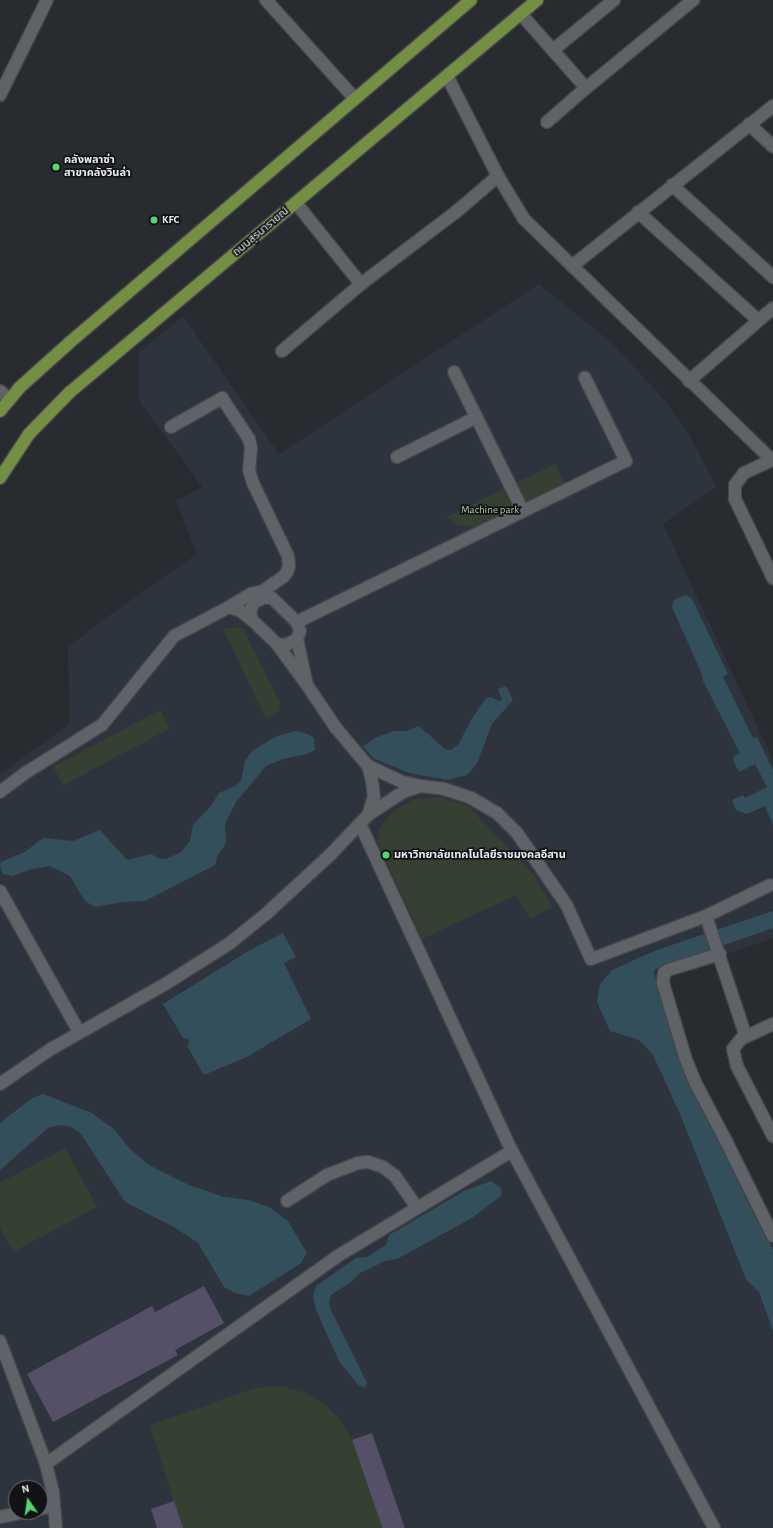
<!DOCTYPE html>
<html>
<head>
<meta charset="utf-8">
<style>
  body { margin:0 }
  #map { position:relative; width:773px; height:1528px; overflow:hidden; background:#282b2f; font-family:"Alegreya Sans","Noto Sans Thai",sans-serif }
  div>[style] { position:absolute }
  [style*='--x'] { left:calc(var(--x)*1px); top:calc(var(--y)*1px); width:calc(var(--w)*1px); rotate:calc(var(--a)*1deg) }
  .built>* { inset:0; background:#2e343d }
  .green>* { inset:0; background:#354032; transform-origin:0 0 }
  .water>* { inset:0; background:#334f5c }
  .building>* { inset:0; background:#554f68; transform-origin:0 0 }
  .roads { filter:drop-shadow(1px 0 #45474b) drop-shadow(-1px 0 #45474b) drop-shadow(0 1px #45474b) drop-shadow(0 -1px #45474b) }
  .minor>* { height:12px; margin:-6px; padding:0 6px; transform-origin:6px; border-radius:6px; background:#5f6266 }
  .major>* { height:12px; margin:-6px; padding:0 6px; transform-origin:6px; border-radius:6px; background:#748e44 }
  .dots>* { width:11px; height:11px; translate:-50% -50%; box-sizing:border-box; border:2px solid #121315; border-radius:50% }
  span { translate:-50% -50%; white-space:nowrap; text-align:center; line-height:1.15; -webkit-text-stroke:3.5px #121315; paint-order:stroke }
  .poi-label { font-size:11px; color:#eaebee; font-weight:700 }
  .left { translate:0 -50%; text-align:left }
  .street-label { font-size:11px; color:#eaebee }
  .park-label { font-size:11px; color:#a8ca9f }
  .north { position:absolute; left:8px; top:1480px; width:40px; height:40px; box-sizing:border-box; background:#121315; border:1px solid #68696c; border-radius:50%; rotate:347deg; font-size:11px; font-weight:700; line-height:16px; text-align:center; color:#eaebee }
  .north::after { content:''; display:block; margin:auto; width:14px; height:18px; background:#57d570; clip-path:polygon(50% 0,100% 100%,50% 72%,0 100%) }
</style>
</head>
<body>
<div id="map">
  <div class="built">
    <i style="clip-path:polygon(evenodd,539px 284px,612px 343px,667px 403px,689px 434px,716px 487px,663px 524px,773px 760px,773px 938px,664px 976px,686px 1053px,773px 1225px,773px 1528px,0 1528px,0 770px,2px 773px,69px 724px,68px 648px,97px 624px,197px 554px,176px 501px,202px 487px,139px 400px,138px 353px,183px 316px,279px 454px,539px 284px,16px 1488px,40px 1488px,40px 1512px,16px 1512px,16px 1488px)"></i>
  </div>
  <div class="green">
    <i style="clip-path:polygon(555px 464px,566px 487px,491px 524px,475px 527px,458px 525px,447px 517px)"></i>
    <i style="clip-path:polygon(242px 627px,280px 703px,279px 711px,266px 718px,223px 629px)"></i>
    <i style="left:160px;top:710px;width:21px;height:121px;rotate:62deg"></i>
    <i style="clip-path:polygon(438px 797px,467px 805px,532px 873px,553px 907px,530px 919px,516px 895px,422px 939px,377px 840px,380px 827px,394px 811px,413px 800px)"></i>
    <i style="clip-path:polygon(65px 1148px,97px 1207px,13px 1252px,0 1228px,0 1183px)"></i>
    <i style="clip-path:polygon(282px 1386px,305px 1393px,324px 1404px,339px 1418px,352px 1440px,372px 1433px,405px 1528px,157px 1528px,151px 1509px,174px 1501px,150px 1425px,256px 1388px)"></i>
  </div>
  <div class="water">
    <i style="clip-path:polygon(686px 595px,692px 599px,728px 674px,723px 677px,753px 738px,757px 737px,773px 770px,773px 825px,765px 806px,747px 814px,736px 810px,732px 800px,743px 795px,745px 798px,767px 787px,755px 764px,739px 772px,733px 761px,734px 756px,740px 753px,703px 681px,701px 672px,672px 607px,674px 600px)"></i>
    <i style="clip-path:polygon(506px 686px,513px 700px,492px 724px,477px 764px,467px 775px,447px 780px,409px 773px,373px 758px,363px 746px,377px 737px,394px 731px,406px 731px,419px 726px,445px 749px,451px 750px,458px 745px,471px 720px,486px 698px,491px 697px,499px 701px,502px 700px,498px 689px)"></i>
    <i style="clip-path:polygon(295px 731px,308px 734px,314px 738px,315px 750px,307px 754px,283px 759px,266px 766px,236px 802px,225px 824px,226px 843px,217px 857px,215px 865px,145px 901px,123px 902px,95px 907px,85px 901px,70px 876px,50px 866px,32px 869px,12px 876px,3px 874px,0 866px,1px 862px,25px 852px,40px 840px,44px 838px,73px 841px,100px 830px,127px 860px,151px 854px,161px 859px,165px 859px,180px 853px,190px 841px,193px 825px,210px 807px,219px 793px,235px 786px,241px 781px,245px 761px,252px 751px,275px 737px)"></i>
    <i style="clip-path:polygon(773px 911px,773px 928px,655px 969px,654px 973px,673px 1035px,744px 1195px,773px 1250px,773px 1331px,759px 1292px,746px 1279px,680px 1114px,653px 1055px,639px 1040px,610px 1031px,597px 1002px,600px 984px,612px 970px,654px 951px)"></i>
    <i style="clip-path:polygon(283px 933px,296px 957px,284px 963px,311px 1019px,247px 1057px,204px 1075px,187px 1046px,190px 1040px,183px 1038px,163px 1004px,250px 950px)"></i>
    <i style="clip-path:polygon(43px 1094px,92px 1113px,115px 1130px,129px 1148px,147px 1164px,189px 1185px,224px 1197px,249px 1200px,269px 1207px,288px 1221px,307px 1253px,300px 1264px,249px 1296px,235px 1293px,224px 1287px,198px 1243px,174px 1227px,125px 1202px,81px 1134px,72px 1127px,59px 1125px,48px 1128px,0 1170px,0 1123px,32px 1098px)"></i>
    <i style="clip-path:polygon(491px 1181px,501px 1188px,501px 1196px,472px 1218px,397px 1259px,385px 1261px,360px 1273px,351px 1282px,331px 1295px,329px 1302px,330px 1308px,367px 1383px,365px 1388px,358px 1385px,339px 1361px,316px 1310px,313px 1296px,316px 1286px,356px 1258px,367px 1257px,386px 1245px,389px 1235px,464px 1191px)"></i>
  </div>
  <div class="building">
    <i style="clip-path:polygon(204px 1286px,224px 1323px,175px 1350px,178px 1355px,53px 1422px,27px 1374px,152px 1306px,155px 1312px)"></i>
    <i style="left:372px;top:1433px;width:101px;height:21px;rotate:71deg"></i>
    <i style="clip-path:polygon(174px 1501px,183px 1528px,157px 1528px,151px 1509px)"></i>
  </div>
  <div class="roads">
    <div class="minor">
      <i style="--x:266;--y:0;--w:133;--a:48"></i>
      <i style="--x:521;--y:14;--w:98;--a:48.7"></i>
      <i style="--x:553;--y:50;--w:79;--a:-39.3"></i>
      <i style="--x:447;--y:76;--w:112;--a:63"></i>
      <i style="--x:498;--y:176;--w:50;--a:58.8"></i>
      <i style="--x:524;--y:219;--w:346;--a:44.2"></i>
      <i style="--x:772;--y:460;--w:31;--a:155"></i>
      <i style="--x:744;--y:473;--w:15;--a:127"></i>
      <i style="--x:735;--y:485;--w:14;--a:90"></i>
      <i style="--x:735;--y:499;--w:88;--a:64.3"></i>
      <i style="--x:0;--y:95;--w:106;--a:-63.7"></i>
      <i style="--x:547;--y:122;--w:52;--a:-41.1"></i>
      <i style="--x:586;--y:88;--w:139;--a:-39.4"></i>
      <i style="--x:749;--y:124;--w:33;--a:43"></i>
      <i style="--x:672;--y:185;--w:137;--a:42.3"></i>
      <i style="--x:296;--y:203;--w:104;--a:51.3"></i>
      <i style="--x:638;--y:212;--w:161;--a:42"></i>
      <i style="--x:572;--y:266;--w:257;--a:-38.5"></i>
      <i style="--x:282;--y:351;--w:104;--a:-40.3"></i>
      <i style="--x:361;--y:284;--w:119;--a:-37.2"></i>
      <i style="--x:456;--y:212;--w:55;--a:-40.6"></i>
      <i style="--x:454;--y:372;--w:155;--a:63.6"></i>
      <i style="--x:689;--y:381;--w:111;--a:-41"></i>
      <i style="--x:0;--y:391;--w:13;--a:42"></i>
      <i style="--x:171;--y:427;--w:59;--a:-29.6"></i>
      <i style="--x:222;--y:398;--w:49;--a:56.6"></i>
      <i style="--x:249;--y:439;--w:9;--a:77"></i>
      <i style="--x:251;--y:448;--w:22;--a:95"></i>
      <i style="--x:249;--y:470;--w:14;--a:73"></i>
      <i style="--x:253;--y:483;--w:81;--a:64.4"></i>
      <i style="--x:288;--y:556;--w:10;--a:84"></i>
      <i style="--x:289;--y:566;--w:6;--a:108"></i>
      <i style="--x:287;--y:572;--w:6;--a:129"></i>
      <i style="--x:283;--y:577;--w:24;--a:145"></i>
      <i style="--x:397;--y:457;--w:89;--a:-26.6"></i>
      <i style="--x:263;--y:598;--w:9;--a:0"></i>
      <i style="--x:272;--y:598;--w:35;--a:44"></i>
      <i style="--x:297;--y:622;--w:9;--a:72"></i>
      <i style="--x:300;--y:631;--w:9;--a:111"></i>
      <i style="--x:297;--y:639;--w:13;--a:151"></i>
      <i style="--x:286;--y:645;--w:9;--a:-174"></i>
      <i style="--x:277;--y:644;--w:35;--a:-136"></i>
      <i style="--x:252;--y:620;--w:9;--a:-103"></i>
      <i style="--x:250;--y:611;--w:10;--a:-66"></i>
      <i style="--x:254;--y:602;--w:10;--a:-24"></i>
      <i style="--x:252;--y:620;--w:14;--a:-141"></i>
      <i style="--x:241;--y:611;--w:13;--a:-162"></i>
      <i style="--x:229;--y:607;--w:26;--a:-31"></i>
      <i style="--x:251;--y:594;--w:12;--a:-14"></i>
      <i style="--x:263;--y:591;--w:6;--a:39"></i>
      <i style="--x:297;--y:622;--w:366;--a:-26.1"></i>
      <i style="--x:626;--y:461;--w:93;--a:-116.3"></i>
      <i style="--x:277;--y:644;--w:51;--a:53.8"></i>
      <i style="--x:307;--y:685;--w:47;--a:-102.3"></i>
      <i style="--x:307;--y:685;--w:52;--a:56"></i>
      <i style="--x:336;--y:728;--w:50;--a:49.9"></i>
      <i style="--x:368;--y:766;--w:38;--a:25"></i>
      <i style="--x:403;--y:782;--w:18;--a:13"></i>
      <i style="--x:421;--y:786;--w:19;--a:162"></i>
      <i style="--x:403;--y:792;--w:42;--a:146.7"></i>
      <i style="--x:368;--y:815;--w:19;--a:-72"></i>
      <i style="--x:374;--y:797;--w:16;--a:-97"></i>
      <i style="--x:372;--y:781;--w:16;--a:-105"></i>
      <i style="--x:421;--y:786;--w:23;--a:7"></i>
      <i style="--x:444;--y:789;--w:28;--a:18"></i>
      <i style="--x:471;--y:798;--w:30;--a:30"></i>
      <i style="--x:497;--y:813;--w:28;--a:45"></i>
      <i style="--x:517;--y:833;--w:86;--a:55.4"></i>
      <i style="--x:566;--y:904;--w:60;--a:65.6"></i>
      <i style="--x:591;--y:959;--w:123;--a:-20.5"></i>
      <i style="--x:706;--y:916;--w:71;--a:-25.8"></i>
      <i style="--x:0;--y:792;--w:34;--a:-37"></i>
      <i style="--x:27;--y:772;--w:89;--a:-32.1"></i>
      <i style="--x:102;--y:725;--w:114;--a:-51"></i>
      <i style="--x:174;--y:636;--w:62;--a:-27.8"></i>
      <i style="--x:360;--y:824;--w:361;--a:65.1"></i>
      <i style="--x:512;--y:1151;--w:428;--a:61.8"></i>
      <i style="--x:0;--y:891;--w:162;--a:60.7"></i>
      <i style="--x:706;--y:916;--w:127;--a:71.7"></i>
      <i style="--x:720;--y:954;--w:54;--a:162.9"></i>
      <i style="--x:668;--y:970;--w:5;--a:143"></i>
      <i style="--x:664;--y:973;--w:10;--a:96"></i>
      <i style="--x:663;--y:983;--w:77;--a:73.4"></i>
      <i style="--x:685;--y:1057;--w:27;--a:68"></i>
      <i style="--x:695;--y:1082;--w:67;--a:62.3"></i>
      <i style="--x:726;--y:1141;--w:106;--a:63.7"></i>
      <i style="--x:773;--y:1024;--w:35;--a:155"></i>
      <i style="--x:741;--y:1039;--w:13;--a:129"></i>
      <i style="--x:733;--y:1049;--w:17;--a:77"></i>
      <i style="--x:737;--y:1066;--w:79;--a:62.8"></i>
      <i style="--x:0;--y:1084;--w:62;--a:-34.5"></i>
      <i style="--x:51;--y:1049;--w:133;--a:-29.6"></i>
      <i style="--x:167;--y:983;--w:75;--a:-32.4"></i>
      <i style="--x:230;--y:943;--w:46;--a:-38.9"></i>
      <i style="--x:266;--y:914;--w:87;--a:-42.7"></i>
      <i style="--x:330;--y:855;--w:55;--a:-46.5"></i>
      <i style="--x:287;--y:1201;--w:48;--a:-33"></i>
      <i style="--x:327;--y:1175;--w:33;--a:-21"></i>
      <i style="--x:358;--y:1163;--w:10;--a:-6"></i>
      <i style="--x:368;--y:1162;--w:16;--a:18"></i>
      <i style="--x:383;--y:1167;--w:15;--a:37"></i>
      <i style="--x:395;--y:1176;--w:39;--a:55"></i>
      <i style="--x:0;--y:1341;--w:131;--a:69.5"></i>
      <i style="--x:46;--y:1464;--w:30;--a:76"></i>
      <i style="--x:53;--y:1493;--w:35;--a:85"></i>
      <i style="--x:46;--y:1464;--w:356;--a:-35.5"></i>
      <i style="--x:336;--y:1257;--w:205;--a:-31.1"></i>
      <i style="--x:40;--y:1509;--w:14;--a:-12"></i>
      <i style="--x:0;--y:1517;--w:26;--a:-11"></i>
    </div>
    <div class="major">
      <i style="--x:0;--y:411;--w:30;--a:-50"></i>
      <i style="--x:19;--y:388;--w:67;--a:-42"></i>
      <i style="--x:69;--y:343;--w:528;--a:-40.47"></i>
      <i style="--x:0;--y:478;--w:53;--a:-56.6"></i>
      <i style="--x:29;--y:434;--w:59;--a:-45.7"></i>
      <i style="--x:70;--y:392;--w:610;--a:-40.01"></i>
    </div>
  </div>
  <div class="dots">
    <i style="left:56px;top:167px;background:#57d570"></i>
    <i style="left:154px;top:220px;background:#57d570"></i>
    <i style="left:386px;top:855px;background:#57d570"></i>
  </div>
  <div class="poi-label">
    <span class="left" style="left:64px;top:167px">คลังพลาซ่า<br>สาขาคลังวินล่า</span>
    <span class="left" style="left:162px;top:220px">KFC</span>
    <span class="left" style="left:394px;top:855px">มหาวิทยาลัยเทคโนโลยีราชมงคลอีสาน</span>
  </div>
  <div class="street-label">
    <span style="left:261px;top:232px;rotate:-40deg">ถนนสุรนารายณ์</span>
  </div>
  <div class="park-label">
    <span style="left:490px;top:510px">Machine park</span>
  </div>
  <div class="north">N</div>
</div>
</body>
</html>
